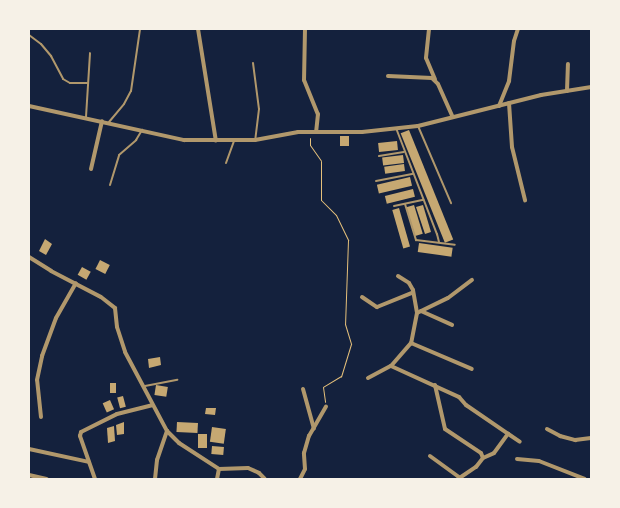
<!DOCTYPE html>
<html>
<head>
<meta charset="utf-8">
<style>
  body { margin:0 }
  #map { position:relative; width:620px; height:508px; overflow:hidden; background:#14213d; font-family:Poppins,sans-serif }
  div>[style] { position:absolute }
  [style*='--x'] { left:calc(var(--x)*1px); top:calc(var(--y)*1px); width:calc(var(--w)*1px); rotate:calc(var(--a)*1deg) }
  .building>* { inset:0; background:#c6a872; transform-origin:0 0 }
  .path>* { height:1px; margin:-0.5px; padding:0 0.5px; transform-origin:0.5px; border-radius:0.5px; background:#e5c07b }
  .service>* { height:2px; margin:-1px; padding:0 1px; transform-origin:1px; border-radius:1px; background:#b1986c }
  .minor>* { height:4px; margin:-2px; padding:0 2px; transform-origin:2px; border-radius:2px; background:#b1986c }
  span { translate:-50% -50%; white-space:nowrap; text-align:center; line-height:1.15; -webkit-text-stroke:4px #f6f1e7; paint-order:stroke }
  .frame { position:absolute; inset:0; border:30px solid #f6f1e7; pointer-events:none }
</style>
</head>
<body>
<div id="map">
  <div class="building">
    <i style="left:409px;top:130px;width:118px;height:9px;rotate:68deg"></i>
    <i style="left:340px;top:136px;width:9px;height:10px"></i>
    <i style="left:397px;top:141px;width:9px;height:19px;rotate:84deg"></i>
    <i style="left:403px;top:155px;width:8px;height:21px;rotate:83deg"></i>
    <i style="left:404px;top:164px;width:7px;height:20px;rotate:82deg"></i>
    <i style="left:410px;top:177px;width:9px;height:34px;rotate:77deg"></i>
    <i style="left:413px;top:189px;width:8px;height:29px;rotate:76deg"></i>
    <i style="left:414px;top:205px;width:30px;height:8px;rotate:73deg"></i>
    <i style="clip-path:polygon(423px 205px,431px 232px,425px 234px,416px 207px)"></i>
    <i style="left:399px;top:208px;width:40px;height:7px;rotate:74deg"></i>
    <i style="clip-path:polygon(45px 239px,52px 244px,46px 255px,39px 251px)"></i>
    <i style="left:419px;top:243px;width:34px;height:9px;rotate:8deg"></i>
    <i style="left:100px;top:260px;width:11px;height:10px;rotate:27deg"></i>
    <i style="left:82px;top:267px;width:10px;height:9px;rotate:29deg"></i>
    <i style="clip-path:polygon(160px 357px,161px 365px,149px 368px,148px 359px)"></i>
    <i style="left:110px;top:383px;width:6px;height:10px"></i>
    <i style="left:156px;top:385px;width:12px;height:10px;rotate:9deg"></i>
    <i style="left:123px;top:396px;width:11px;height:6px;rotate:75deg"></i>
    <i style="left:110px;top:400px;width:10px;height:8px;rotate:66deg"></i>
    <i style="clip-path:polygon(206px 408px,216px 408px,215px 415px,205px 414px)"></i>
    <i style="clip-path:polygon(124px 422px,124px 434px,117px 435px,116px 425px)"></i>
    <i style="left:177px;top:422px;width:21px;height:10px;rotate:3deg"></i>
    <i style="clip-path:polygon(114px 426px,115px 441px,108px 443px,107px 428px)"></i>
    <i style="left:212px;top:427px;width:14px;height:15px;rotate:8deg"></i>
    <i style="left:198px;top:434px;width:9px;height:14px"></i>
    <i style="left:212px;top:446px;width:12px;height:8px;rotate:5deg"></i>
  </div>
  <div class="path">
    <i style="--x:310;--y:138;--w:7;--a:90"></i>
    <i style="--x:310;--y:145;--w:19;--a:55"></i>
    <i style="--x:321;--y:161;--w:39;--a:90"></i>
    <i style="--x:321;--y:200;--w:21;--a:45"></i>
    <i style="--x:336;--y:215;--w:28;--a:64"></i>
    <i style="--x:348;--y:240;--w:84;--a:92"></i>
    <i style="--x:345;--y:324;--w:21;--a:73"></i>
    <i style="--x:351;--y:344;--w:34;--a:107"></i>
    <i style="--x:341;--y:376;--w:21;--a:149"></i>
    <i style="--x:323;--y:387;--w:15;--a:82"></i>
  </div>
  <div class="service">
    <i style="--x:29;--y:35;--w:15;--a:37"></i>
    <i style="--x:41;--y:44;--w:16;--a:50"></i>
    <i style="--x:51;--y:56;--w:26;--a:62"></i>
    <i style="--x:63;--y:79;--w:8;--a:30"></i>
    <i style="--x:70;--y:83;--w:17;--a:0"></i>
    <i style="--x:253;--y:63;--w:46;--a:82.6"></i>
    <i style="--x:259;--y:109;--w:31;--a:97"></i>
    <i style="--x:86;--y:117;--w:64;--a:-86.4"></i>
    <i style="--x:109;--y:122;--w:23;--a:-50"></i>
    <i style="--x:124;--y:104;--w:15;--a:-62"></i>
    <i style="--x:131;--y:91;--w:63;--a:-81.7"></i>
    <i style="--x:418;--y:126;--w:84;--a:66.8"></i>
    <i style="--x:396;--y:128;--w:114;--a:68.9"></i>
    <i style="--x:437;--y:234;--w:8;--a:76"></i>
    <i style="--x:379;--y:156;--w:25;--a:-9"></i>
    <i style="--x:226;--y:163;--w:23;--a:-70"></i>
    <i style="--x:376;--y:181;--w:38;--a:-11"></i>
    <i style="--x:110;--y:185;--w:31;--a:-73"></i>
    <i style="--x:119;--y:155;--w:23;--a:-41"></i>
    <i style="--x:136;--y:140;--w:12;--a:-59"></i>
    <i style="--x:405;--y:204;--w:38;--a:73"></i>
    <i style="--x:416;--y:240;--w:39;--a:7"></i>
    <i style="--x:394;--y:206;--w:30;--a:-12"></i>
    <i style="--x:145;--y:386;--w:33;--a:-11"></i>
  </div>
  <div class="minor">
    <i style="--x:198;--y:29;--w:113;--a:80.9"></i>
    <i style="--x:305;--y:29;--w:51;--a:91.1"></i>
    <i style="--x:304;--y:80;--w:37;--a:68"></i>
    <i style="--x:318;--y:114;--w:18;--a:96"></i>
    <i style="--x:429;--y:29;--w:29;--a:96"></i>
    <i style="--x:426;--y:58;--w:23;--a:67"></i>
    <i style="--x:388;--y:76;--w:44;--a:2.6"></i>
    <i style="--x:432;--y:78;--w:8;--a:45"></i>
    <i style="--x:438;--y:84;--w:35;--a:66"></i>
    <i style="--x:567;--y:91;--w:27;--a:-88"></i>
    <i style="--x:509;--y:103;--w:44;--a:86.1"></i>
    <i style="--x:512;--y:147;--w:55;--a:76.2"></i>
    <i style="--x:29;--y:106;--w:159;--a:12.4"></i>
    <i style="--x:184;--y:140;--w:71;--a:0"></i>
    <i style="--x:255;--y:140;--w:44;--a:-10.5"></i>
    <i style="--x:298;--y:132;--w:64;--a:0"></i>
    <i style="--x:362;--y:132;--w:56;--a:-6.1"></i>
    <i style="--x:418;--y:126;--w:127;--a:-14.1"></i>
    <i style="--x:541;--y:95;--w:51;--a:-9.1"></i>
    <i style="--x:499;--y:106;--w:27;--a:-68"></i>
    <i style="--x:509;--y:81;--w:40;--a:-82.9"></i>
    <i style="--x:514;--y:41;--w:13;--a:-72"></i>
    <i style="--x:91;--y:169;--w:49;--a:-77.1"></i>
    <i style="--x:29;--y:257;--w:26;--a:32"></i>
    <i style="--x:51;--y:271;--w:56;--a:27.5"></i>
    <i style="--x:101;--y:297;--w:18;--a:38"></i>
    <i style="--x:115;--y:308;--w:19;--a:84"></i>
    <i style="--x:117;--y:327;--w:26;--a:72"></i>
    <i style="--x:125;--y:352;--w:89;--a:62"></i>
    <i style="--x:167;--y:431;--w:17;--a:45"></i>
    <i style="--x:179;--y:443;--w:48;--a:33"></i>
    <i style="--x:219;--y:469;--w:29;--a:-2"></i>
    <i style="--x:248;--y:468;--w:12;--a:24"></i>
    <i style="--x:259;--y:473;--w:8;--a:45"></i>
    <i style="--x:398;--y:276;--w:13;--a:32"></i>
    <i style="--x:409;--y:283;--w:8;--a:60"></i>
    <i style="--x:413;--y:290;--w:23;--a:80"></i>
    <i style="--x:417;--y:313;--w:31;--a:101"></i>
    <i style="--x:362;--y:297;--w:18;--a:34"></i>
    <i style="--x:377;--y:307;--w:37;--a:-22"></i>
    <i style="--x:421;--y:311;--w:34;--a:24"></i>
    <i style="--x:417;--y:313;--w:34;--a:-26"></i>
    <i style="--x:448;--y:298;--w:30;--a:-37"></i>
    <i style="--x:391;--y:366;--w:75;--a:24.5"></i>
    <i style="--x:459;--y:397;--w:11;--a:49"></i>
    <i style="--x:466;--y:405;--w:65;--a:34.4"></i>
    <i style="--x:368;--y:378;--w:26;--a:-28"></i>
    <i style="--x:391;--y:366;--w:30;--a:-49"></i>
    <i style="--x:411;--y:343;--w:66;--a:23.1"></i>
    <i style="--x:435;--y:385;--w:45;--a:77.2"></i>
    <i style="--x:445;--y:429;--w:43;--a:33.7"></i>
    <i style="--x:481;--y:453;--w:5;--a:68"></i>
    <i style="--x:303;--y:389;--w:41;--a:74.6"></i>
    <i style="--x:41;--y:417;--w:37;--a:-96"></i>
    <i style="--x:37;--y:380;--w:25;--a:-78"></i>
    <i style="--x:42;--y:356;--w:40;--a:-69.8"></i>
    <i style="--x:56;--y:318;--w:40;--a:-60.3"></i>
    <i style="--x:547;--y:429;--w:15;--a:28"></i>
    <i style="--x:560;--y:436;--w:16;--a:15"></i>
    <i style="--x:575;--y:440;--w:16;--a:-7"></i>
    <i style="--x:29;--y:449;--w:61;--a:12.2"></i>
    <i style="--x:430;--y:456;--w:37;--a:36"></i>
    <i style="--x:517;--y:459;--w:22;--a:5"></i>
    <i style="--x:539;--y:461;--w:49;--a:21.4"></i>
    <i style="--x:29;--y:475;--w:18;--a:13"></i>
    <i style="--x:95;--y:479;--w:46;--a:-109.2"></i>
    <i style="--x:80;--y:436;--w:4;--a:-76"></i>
    <i style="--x:81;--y:432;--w:40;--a:-26.6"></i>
    <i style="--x:117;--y:414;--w:36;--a:-14"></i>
    <i style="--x:155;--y:479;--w:19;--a:-84"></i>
    <i style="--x:157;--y:460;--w:31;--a:-71"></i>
    <i style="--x:217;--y:479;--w:10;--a:-79"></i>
    <i style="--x:300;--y:479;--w:11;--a:-63"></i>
    <i style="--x:305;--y:469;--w:16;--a:-94"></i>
    <i style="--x:304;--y:453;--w:18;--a:-74"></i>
    <i style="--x:309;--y:436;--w:34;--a:-60"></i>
    <i style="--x:458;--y:479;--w:22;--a:-34"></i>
    <i style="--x:476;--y:467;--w:11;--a:-52"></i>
    <i style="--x:483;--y:458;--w:12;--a:-24"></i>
    <i style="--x:494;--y:453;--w:24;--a:-54"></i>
  </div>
  <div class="frame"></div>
</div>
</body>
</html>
